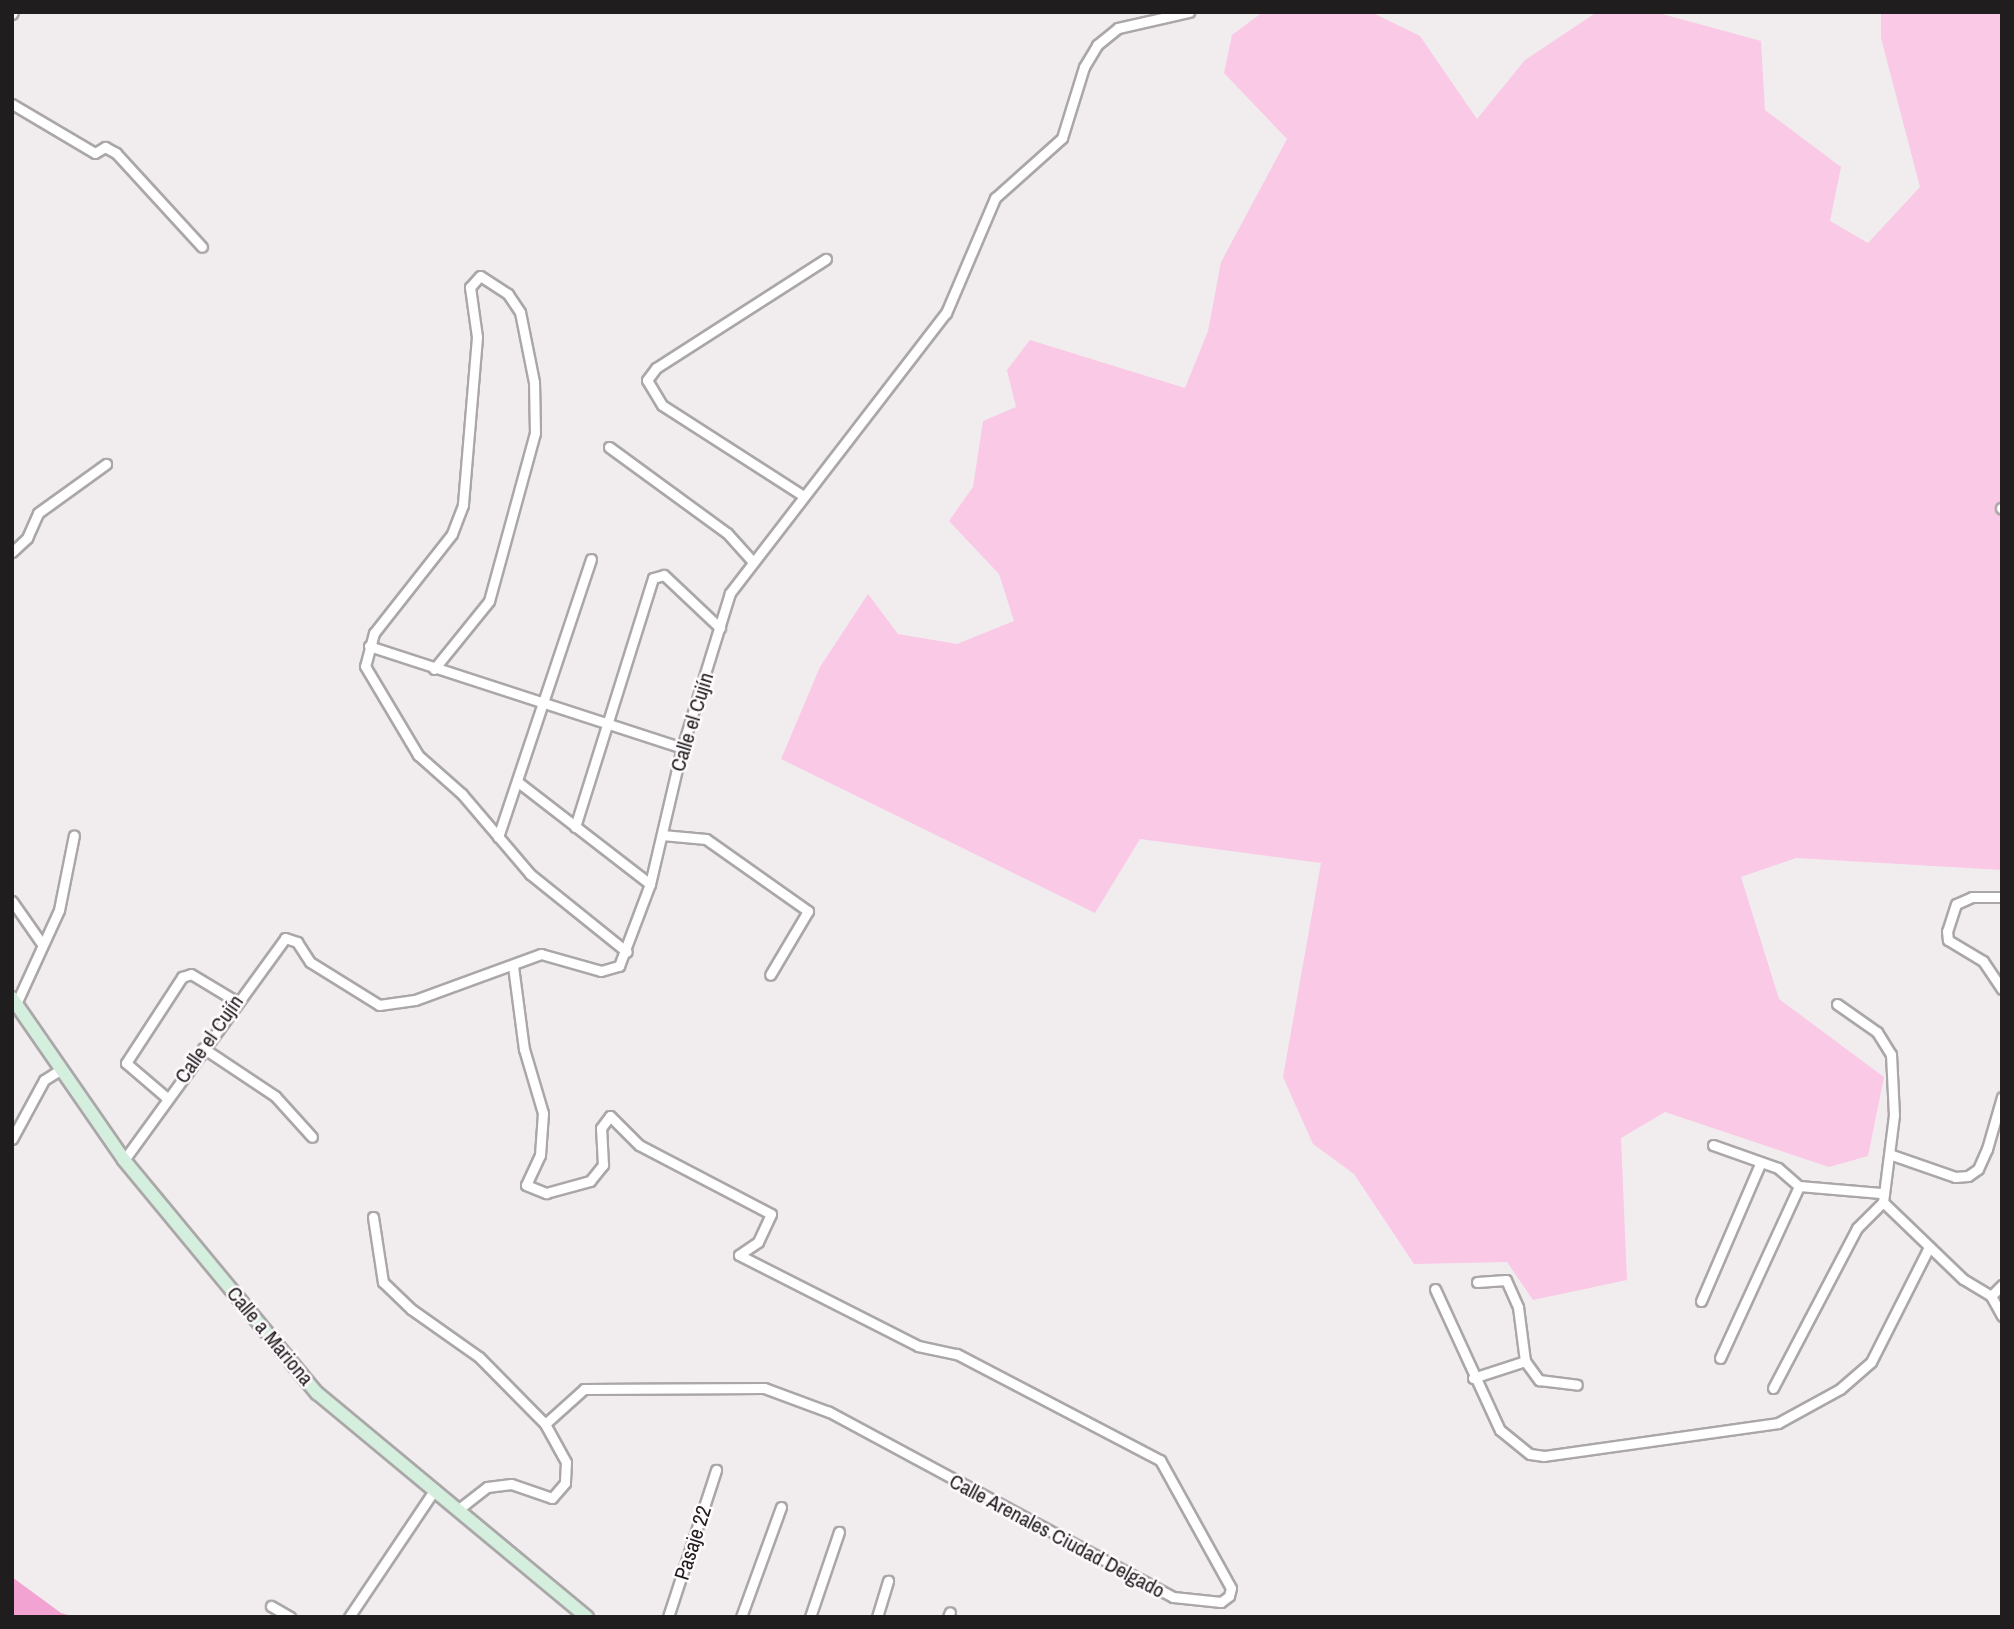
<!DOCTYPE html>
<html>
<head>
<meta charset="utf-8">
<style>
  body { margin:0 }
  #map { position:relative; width:2014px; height:1629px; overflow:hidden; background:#f1edef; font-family:"Archivo Narrow",sans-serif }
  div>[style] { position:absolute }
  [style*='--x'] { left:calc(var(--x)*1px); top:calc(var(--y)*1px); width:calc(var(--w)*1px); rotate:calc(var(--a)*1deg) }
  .green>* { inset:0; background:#fac9e5 }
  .forest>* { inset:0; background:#f3a3d2 }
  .roads { filter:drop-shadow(2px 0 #aba7a9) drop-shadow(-2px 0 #aba7a9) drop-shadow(0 2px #aba7a9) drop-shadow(0 -2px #aba7a9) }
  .street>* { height:9px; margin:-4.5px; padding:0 4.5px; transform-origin:4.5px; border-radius:4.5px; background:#fff }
  .secondary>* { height:12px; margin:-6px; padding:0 6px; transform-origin:6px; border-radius:6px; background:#d4efdd }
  span { translate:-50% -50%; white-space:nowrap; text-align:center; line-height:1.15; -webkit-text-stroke:5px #fffafd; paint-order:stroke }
  .street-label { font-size:21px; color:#1f1d1e }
  .frame { position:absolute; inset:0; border:14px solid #1f1d1e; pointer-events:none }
</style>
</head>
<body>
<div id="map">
  <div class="green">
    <i style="clip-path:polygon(1263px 12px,1371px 12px,1420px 36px,1477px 119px,1525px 60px,1597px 12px,1655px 12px,1761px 41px,1765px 110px,1841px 167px,1830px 221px,1868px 243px,1920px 187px,1881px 38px,1881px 12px,2002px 12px,2002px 870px,1796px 858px,1741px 877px,1779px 999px,1884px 1077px,1868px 1156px,1829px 1167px,1665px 1112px,1621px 1138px,1627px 1280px,1533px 1300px,1507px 1262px,1414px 1264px,1354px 1174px,1313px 1144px,1283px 1077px,1321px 863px,1140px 839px,1095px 913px,781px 759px,820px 667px,868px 594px,898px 634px,957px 644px,1014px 621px,999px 574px,949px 521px,973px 487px,983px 421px,1016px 407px,1007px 370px,1030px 340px,1185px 388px,1208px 331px,1221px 262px,1287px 139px,1224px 73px,1232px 35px)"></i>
  </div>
  <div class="forest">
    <i style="clip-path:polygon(12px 1577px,61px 1613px,75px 1617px,12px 1617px)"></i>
  </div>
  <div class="roads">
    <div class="street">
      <i style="--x:12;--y:14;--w:2;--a:-63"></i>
      <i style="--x:12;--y:104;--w:96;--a:30.6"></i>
      <i style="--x:95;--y:153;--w:12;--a:-31"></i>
      <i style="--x:105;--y:147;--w:13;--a:29"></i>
      <i style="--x:116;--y:153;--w:127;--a:47.5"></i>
      <i style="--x:609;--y:447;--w:146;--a:36.1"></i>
      <i style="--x:727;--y:533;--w:39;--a:48"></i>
      <i style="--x:802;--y:495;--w:166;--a:-147.3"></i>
      <i style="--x:662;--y:405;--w:29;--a:-121"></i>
      <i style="--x:647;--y:380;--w:15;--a:-53"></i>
      <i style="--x:656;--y:368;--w:202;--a:-32.7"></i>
      <i style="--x:2001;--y:508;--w:1;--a:45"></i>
      <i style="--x:12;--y:552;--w:21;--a:-43"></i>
      <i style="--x:27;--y:538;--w:27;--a:-66"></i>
      <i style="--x:38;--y:513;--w:84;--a:-35.8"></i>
      <i style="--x:369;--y:646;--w:329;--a:18"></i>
      <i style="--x:434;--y:669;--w:87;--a:-51"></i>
      <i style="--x:489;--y:601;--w:174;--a:-74.7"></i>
      <i style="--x:535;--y:433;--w:51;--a:-91.1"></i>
      <i style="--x:534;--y:382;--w:71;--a:-101.3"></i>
      <i style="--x:520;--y:312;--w:22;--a:-124"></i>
      <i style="--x:508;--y:294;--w:33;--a:-147"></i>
      <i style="--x:480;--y:276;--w:15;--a:132"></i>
      <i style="--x:470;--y:287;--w:50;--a:82"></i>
      <i style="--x:477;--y:337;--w:169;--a:94.8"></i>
      <i style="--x:463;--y:505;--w:31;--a:111"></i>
      <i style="--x:452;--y:534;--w:126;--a:128.2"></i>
      <i style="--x:374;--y:633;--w:34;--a:105"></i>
      <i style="--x:365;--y:666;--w:104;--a:59.2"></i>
      <i style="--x:418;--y:755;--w:59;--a:41.6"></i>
      <i style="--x:462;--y:794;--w:105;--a:49.6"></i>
      <i style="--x:530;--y:874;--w:124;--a:38.8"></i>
      <i style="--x:518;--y:782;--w:167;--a:37.7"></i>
      <i style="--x:575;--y:827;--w:261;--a:-72.6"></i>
      <i style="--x:653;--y:578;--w:11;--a:-15"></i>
      <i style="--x:664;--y:575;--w:77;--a:43.4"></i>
      <i style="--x:662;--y:835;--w:44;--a:5.2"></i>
      <i style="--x:706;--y:839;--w:125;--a:35.2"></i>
      <i style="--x:808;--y:911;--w:74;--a:120.7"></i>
      <i style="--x:498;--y:837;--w:293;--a:-71.5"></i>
      <i style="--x:2002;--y:897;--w:30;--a:180"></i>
      <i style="--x:1972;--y:897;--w:17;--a:156"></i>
      <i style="--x:1956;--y:904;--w:28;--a:108"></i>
      <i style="--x:1947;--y:931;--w:9;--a:84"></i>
      <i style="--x:1948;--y:940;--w:41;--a:31"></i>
      <i style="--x:1983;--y:961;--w:34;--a:56"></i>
      <i style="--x:12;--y:901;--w:52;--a:55.1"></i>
      <i style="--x:513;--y:966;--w:84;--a:82.5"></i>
      <i style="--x:524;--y:1049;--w:67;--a:73.5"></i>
      <i style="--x:543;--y:1113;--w:42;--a:94.1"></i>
      <i style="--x:540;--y:1155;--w:33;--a:115"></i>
      <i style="--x:526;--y:1185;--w:22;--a:22"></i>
      <i style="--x:546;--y:1193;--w:46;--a:-15.3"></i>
      <i style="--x:590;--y:1181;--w:21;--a:-51"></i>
      <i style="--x:603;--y:1165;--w:37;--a:-93"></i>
      <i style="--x:601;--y:1128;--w:15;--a:-53"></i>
      <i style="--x:610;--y:1116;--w:41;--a:45"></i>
      <i style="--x:639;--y:1145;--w:149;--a:27.6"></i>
      <i style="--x:771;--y:1214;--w:31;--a:115"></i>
      <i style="--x:758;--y:1242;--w:23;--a:146"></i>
      <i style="--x:739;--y:1255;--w:201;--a:26.9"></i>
      <i style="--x:918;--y:1346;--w:40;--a:12"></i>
      <i style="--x:957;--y:1354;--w:229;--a:27.6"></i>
      <i style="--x:1160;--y:1460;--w:146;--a:61"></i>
      <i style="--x:1231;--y:1588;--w:8;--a:104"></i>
      <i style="--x:1229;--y:1596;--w:10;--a:143"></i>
      <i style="--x:1221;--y:1602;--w:48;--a:-174.1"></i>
      <i style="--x:1173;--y:1597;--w:391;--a:-151.7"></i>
      <i style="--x:829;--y:1412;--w:69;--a:-159.7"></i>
      <i style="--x:764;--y:1388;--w:180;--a:179.7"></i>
      <i style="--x:584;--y:1389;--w:52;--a:138.1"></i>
      <i style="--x:16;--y:1004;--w:103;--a:-65.4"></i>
      <i style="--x:59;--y:910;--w:76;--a:-78.7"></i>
      <i style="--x:1837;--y:1004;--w:49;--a:35"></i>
      <i style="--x:1877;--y:1032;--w:26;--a:58"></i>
      <i style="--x:1891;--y:1054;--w:61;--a:87.2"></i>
      <i style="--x:1894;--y:1115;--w:88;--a:97.2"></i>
      <i style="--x:1883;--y:1202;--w:111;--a:43.9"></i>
      <i style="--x:1963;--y:1279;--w:33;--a:31"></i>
      <i style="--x:1991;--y:1296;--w:23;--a:61"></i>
      <i style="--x:203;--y:1048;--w:87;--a:33.7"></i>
      <i style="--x:275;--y:1096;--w:55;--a:47.9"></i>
      <i style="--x:167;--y:1098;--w:54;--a:-139.5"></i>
      <i style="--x:126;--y:1063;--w:103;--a:-56.9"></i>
      <i style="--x:182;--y:977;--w:9;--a:-18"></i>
      <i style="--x:191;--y:974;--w:52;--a:31"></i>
      <i style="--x:12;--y:1139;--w:67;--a:-61.5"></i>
      <i style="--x:44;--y:1080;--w:19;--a:-32"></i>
      <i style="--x:1713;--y:1145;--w:69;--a:19.5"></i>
      <i style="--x:1778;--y:1168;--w:28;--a:41"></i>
      <i style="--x:1799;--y:1186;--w:82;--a:4.9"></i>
      <i style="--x:1892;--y:1155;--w:67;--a:19.2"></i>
      <i style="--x:1955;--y:1177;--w:13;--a:-4"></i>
      <i style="--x:1968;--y:1176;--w:12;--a:-35"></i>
      <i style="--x:1978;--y:1169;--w:22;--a:-66"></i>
      <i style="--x:1987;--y:1149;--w:54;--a:-73.9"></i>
      <i style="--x:124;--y:1160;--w:274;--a:-54"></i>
      <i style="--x:285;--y:938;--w:13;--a:18"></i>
      <i style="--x:297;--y:942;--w:24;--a:57"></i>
      <i style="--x:310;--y:962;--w:81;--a:31.9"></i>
      <i style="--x:379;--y:1005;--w:36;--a:-8"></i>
      <i style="--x:415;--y:1000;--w:134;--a:-20.1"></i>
      <i style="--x:541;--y:954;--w:62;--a:15.8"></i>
      <i style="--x:601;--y:971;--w:19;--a:-16"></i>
      <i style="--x:619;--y:966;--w:88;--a:-69.3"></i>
      <i style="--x:650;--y:884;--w:140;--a:-76.8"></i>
      <i style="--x:682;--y:748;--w:162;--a:-72.8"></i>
      <i style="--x:730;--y:593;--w:354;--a:-52.4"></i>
      <i style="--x:946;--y:313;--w:125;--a:-66.9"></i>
      <i style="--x:995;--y:198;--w:90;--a:-41.8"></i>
      <i style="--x:1062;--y:138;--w:74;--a:-72.8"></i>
      <i style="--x:1084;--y:67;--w:26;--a:-59"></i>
      <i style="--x:1097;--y:45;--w:27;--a:-39"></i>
      <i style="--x:1118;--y:28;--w:73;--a:-12.7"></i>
      <i style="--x:373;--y:1217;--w:66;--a:81.3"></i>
      <i style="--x:383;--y:1282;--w:39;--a:44"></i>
      <i style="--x:411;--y:1309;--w:83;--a:35.2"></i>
      <i style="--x:479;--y:1357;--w:94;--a:45.4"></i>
      <i style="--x:545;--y:1424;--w:43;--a:61.1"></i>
      <i style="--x:566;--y:1462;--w:21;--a:93"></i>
      <i style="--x:565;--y:1483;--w:20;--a:131"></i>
      <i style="--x:552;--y:1498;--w:43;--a:-161.1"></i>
      <i style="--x:511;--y:1484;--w:24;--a:173"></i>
      <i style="--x:487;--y:1487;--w:36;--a:142"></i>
      <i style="--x:1477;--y:1282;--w:29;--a:-4"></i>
      <i style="--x:1506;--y:1280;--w:30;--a:66"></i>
      <i style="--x:1518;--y:1307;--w:54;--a:82.6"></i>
      <i style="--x:1435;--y:1289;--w:155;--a:65.3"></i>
      <i style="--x:1500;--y:1430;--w:38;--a:39"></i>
      <i style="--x:1530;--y:1454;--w:14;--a:8"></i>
      <i style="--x:1544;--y:1456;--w:236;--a:-8"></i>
      <i style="--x:1778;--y:1423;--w:71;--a:-28.7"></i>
      <i style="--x:1840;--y:1389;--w:41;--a:-41.1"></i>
      <i style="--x:1871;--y:1362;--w:129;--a:-63.2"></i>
      <i style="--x:1991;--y:1296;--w:16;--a:-45"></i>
      <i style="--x:1701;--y:1301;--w:149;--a:-66.7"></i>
      <i style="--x:1720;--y:1358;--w:189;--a:-65.3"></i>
      <i style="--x:1473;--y:1378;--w:55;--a:-18.1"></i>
      <i style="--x:1525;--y:1361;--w:24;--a:54"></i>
      <i style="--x:1539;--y:1380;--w:38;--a:7"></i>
      <i style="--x:1773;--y:1388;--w:181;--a:-62.3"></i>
      <i style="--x:1857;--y:1228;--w:37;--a:-45"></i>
      <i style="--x:271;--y:1606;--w:22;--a:30"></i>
      <i style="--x:349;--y:1617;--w:154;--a:-56.1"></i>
      <i style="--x:668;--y:1617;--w:155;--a:-71.9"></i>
      <i style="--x:741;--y:1617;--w:117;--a:-70"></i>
      <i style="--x:810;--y:1617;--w:90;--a:-71.2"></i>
      <i style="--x:877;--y:1617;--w:38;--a:-73"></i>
      <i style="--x:948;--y:1617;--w:5;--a:-68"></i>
    </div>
    <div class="secondary">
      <i style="--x:12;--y:998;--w:197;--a:55.3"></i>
      <i style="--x:124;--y:1160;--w:303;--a:50.4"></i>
      <i style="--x:317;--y:1393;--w:351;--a:39.7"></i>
    </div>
  </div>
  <div class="street-label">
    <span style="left:692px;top:722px;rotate:-73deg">Calle el Cujín</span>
    <span style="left:209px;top:1039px;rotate:-55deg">Calle el Cujín</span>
    <span style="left:270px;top:1336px;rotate:50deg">Calle a Mariona</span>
    <span style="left:1057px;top:1536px;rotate:28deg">Calle Arenales Ciudad Delgado</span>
    <span style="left:693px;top:1543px;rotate:-72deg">Pasaje 22</span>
  </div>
  <div class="frame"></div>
</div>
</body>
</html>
